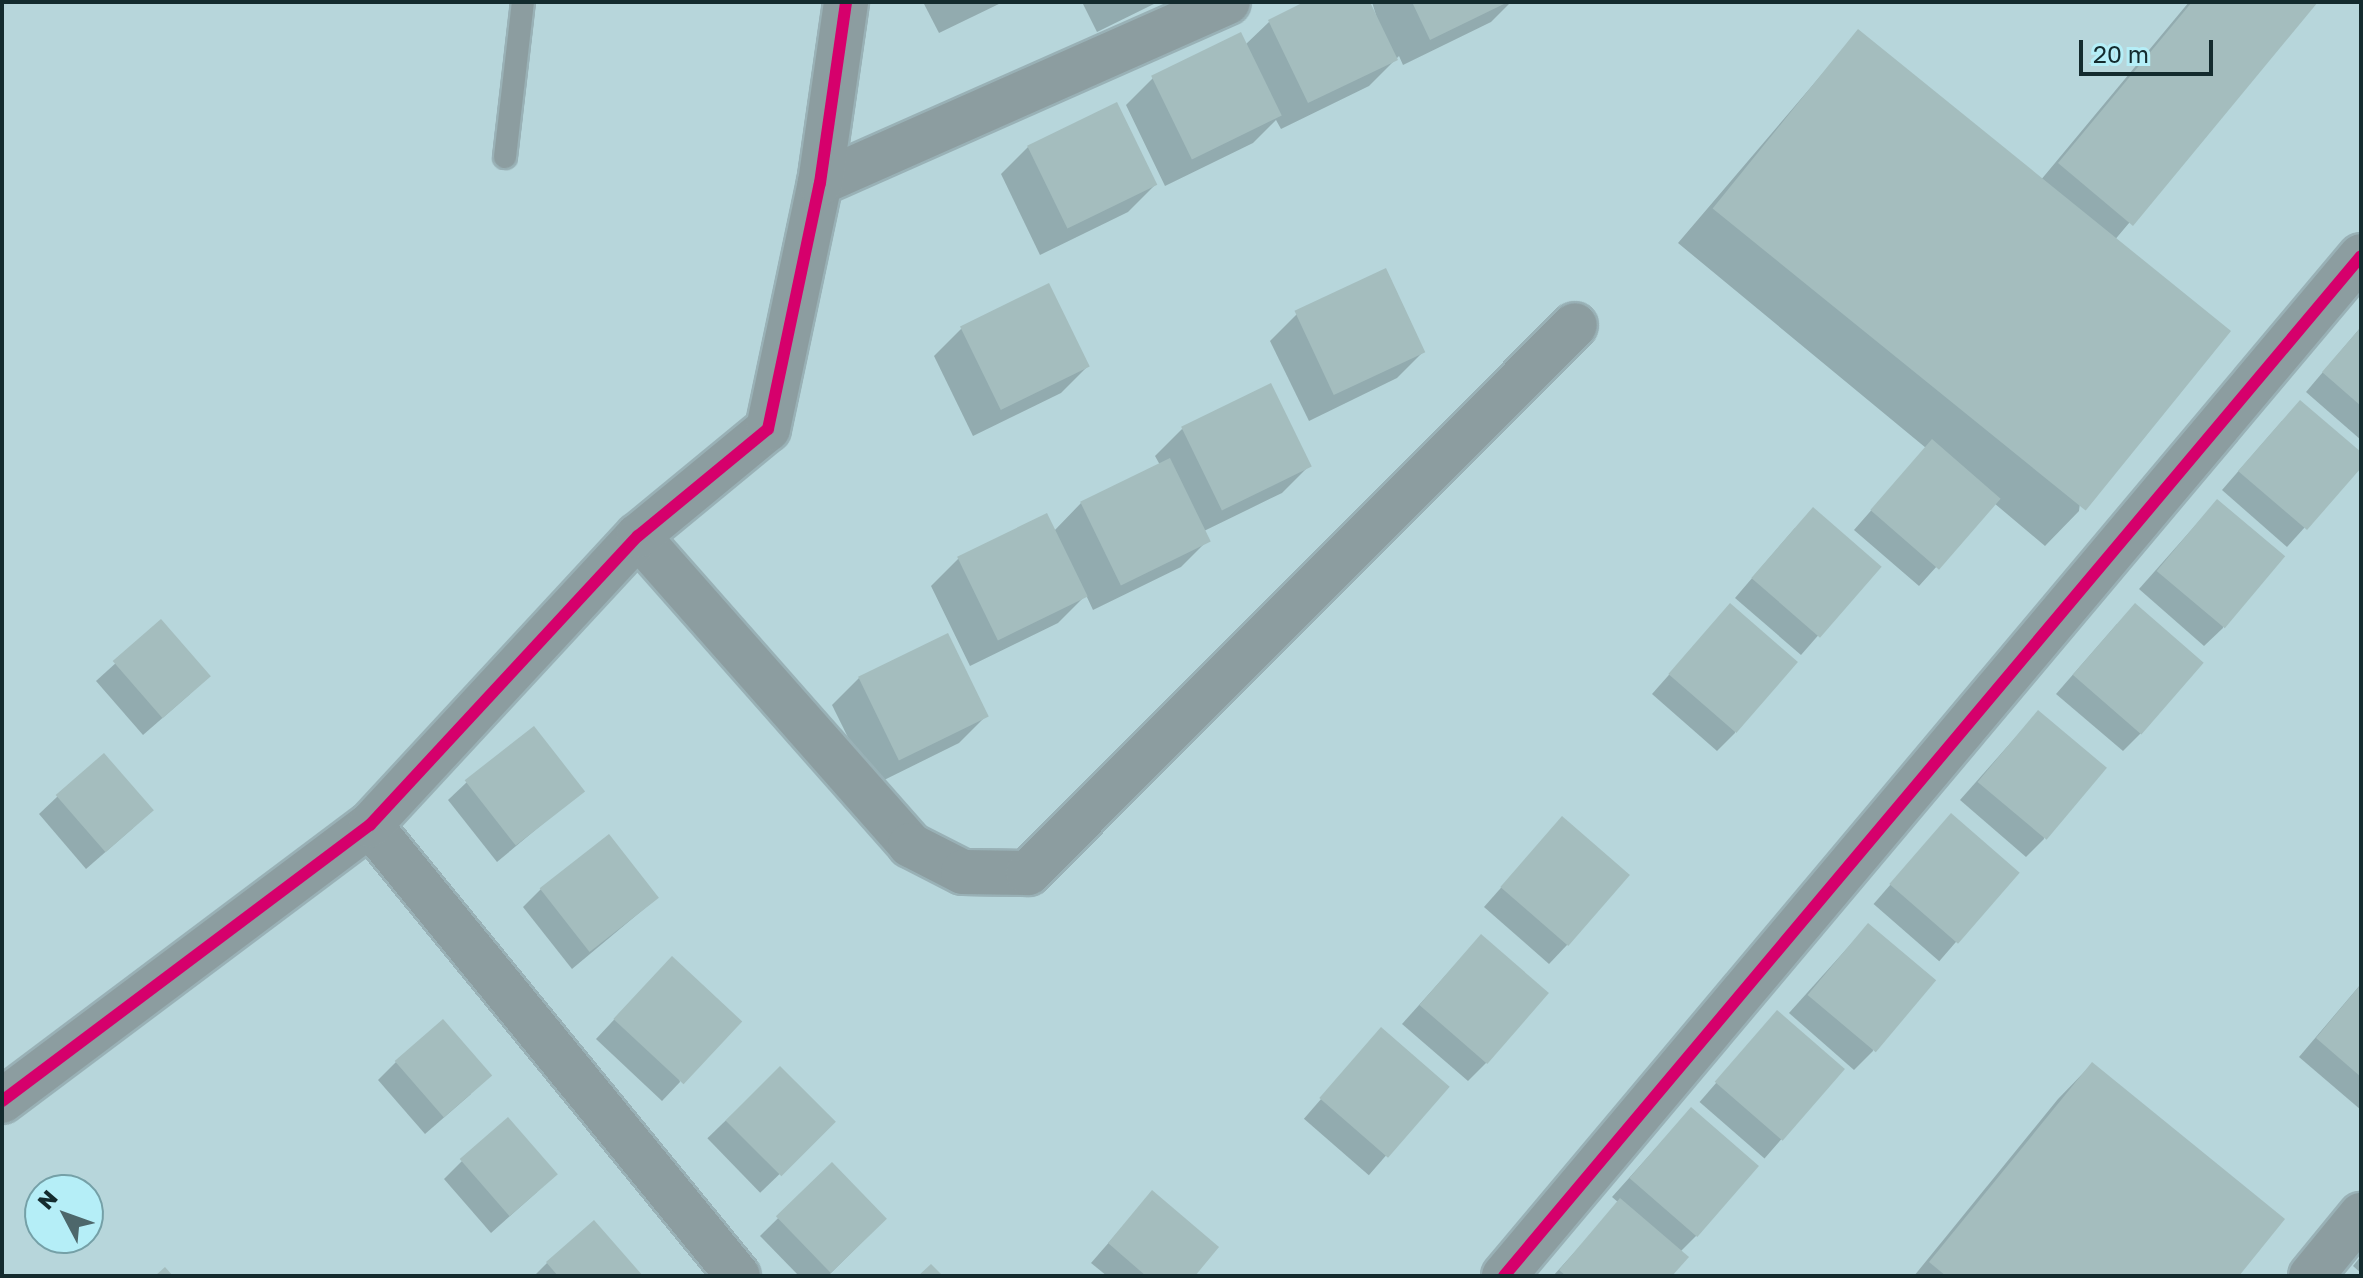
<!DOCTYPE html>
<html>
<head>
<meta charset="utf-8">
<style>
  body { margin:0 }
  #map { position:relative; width:2363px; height:1278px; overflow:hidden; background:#b7d6db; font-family:"Golos Text",sans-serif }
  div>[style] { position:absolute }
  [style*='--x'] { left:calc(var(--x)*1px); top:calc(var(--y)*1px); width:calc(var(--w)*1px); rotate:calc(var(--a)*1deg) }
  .shadow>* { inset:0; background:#0003; transform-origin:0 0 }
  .building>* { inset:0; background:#a4bdbe; transform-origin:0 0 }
  .roads { filter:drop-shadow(2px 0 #99b1b6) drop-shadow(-2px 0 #99b1b6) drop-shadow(0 2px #99b1b6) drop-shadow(0 -2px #99b1b6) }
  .lane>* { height:22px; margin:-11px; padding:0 11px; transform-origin:11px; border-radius:11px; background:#8c9da0 }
  .street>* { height:44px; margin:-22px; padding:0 22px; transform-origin:22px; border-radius:22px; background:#8c9da0 }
  .cycleway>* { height:12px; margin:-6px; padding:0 6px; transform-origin:6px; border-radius:6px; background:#d6006c }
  span { translate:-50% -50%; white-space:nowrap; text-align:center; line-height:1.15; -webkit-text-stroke:6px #b5eef7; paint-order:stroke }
  .frame { position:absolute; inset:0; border:4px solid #142b2e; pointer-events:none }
  .north { position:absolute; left:24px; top:1174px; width:80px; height:80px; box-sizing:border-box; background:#b5eef7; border:2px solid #75a0a7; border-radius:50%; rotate:311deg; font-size:22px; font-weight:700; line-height:32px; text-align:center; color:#142b2e }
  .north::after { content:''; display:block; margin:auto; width:28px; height:36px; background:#4d676b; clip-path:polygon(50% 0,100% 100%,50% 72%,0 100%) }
  .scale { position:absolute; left:2079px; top:40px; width:134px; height:36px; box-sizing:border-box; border:4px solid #142b2e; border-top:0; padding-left:10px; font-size:24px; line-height:28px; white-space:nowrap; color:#142b2e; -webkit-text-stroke:6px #b5eef7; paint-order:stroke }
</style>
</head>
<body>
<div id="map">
  <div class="shadow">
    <i style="clip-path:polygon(923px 2px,1003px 2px,939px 33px)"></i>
    <i style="clip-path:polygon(1082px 2px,1158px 2px,1097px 32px)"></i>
    <i style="clip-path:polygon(1309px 2px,1368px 2px,1379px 25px,1372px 2px,1511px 2px,1491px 22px,1403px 65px,1399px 56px,1369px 86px,1281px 129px,1276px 120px,1253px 143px,1165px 186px,1126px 105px,1153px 78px,1245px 45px,1269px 22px)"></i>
    <i style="clip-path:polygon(2189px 2px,2316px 2px,2113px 242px,2079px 511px,2045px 546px,1994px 503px,1919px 586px,1854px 530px,1926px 448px,1678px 243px,1858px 32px,2040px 181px)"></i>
    <i style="clip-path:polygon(1028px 147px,1155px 185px,1128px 212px,1040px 255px,1001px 174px)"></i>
    <i style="clip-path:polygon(1048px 285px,1088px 366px,1061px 393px,973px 436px,934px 356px,961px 329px)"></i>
    <i style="clip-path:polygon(1297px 314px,1424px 351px,1397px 378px,1309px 421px,1270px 341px)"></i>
    <i style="clip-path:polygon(2361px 327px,2361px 440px,2306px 392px)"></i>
    <i style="clip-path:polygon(2282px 421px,2361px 455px,2361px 465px,2287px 547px,2222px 490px)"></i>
    <i style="clip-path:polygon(1182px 429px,1309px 466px,1282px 493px,1204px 531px,1208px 540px,1181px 567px,1093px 610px,1086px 595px,1058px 623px,970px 666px,931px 586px,958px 559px,1054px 531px,1081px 503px,1160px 465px,1155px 456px)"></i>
    <i style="clip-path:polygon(2217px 501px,2223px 628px,2204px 646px,2139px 589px)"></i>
    <i style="clip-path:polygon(1795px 528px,1879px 566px,1801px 655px,1735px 598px)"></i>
    <i style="clip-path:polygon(1730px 606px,1735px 733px,1717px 751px,1652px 694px)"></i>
    <i style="clip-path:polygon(161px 622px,190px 694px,143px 735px,96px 681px)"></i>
    <i style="clip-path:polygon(2117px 624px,2141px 733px,2123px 751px,2056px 694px)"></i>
    <i style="clip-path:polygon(859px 678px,986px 716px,959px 743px,872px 786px,832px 705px)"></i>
    <i style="clip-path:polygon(2038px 712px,2044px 839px,2026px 857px,1960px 800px)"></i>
    <i style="clip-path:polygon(467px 782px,582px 791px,497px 862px,448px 800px)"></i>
    <i style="clip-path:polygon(58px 796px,133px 828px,86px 869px,39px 814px)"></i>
    <i style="left:1951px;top:815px;width:87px;height:118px;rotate:41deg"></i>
    <i style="clip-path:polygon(1562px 819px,1567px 945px,1549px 964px,1484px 907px)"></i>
    <i style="clip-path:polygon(541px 889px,657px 898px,572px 969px,523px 907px)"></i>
    <i style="clip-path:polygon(1868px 925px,1873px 1051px,1854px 1070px,1789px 1013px)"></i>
    <i style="clip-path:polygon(1481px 936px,1486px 1063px,1468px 1081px,1402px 1024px)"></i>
    <i style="clip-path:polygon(654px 977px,680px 1082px,662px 1101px,596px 1039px)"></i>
    <i style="clip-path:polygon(2361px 984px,2361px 1110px,2299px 1057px)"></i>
    <i style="left:1777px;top:1013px;width:86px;height:118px;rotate:41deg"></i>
    <i style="left:1382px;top:1029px;width:86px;height:119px;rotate:41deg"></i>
    <i style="clip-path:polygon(396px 1062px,471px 1094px,425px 1134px,378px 1080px)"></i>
    <i style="clip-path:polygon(2092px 1064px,2236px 1276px,1914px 1276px,2058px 1099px)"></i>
    <i style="left:780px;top:1068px;width:76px;height:101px;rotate:46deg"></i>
    <i style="clip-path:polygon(1691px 1109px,1696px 1236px,1680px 1252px,1670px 1276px,1553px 1276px,1619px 1203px,1612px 1197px)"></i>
    <i style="clip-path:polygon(462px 1161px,537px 1192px,491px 1233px,444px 1179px)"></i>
    <i style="clip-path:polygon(832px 1165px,885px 1219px,828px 1276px,799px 1276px,760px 1236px)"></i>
    <i style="clip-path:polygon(1152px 1193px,1193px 1276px,1107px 1276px,1091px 1263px)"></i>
    <i style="clip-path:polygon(594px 1223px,641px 1276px,534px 1276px,547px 1263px)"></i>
    <i style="clip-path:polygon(2361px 1256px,2361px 1273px,2353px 1266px)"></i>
  </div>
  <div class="building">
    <i style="clip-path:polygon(1304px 2px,1370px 2px,1398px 60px,1308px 103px,1268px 20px)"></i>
    <i style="clip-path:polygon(1412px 2px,1508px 2px,1430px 40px)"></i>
    <i style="clip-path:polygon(2192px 2px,2318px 2px,2133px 226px,2058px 163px)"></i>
    <i style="left:1858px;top:29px;width:480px;height:231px;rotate:39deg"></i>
    <i style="left:1241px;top:32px;width:93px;height:100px;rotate:64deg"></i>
    <i style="left:1117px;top:102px;width:92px;height:100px;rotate:64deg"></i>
    <i style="left:1386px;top:268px;width:93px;height:101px;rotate:65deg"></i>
    <i style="left:1049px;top:283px;width:93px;height:99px;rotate:64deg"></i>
    <i style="clip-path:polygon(2361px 327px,2361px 406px,2322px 372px)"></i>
    <i style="left:1271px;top:383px;width:93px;height:100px;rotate:64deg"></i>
    <i style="clip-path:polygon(2300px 400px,2361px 452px,2361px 468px,2307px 530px,2238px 471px)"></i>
    <i style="left:1932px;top:439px;width:91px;height:94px;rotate:41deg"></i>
    <i style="left:1170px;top:458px;width:93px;height:100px;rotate:64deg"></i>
    <i style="left:2217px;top:499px;width:89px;height:94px;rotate:40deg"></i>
    <i style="left:1813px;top:507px;width:91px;height:94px;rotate:41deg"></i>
    <i style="left:1047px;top:513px;width:93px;height:100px;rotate:64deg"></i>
    <i style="left:1730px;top:603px;width:90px;height:94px;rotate:41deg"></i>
    <i style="left:2135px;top:603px;width:91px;height:95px;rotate:41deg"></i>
    <i style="left:161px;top:619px;width:76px;height:64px;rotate:49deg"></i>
    <i style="left:948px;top:633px;width:93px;height:100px;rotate:64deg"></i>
    <i style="left:2038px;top:710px;width:90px;height:94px;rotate:40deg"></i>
    <i style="left:534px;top:726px;width:83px;height:88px;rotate:52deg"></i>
    <i style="left:104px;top:753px;width:76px;height:64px;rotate:49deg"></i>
    <i style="left:1951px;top:813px;width:91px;height:94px;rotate:41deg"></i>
    <i style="left:1562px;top:816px;width:90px;height:94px;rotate:41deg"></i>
    <i style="left:609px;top:834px;width:81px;height:88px;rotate:52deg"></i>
    <i style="left:1868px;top:923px;width:89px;height:94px;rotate:40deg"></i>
    <i style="left:1481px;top:934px;width:90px;height:94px;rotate:41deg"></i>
    <i style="left:672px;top:956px;width:96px;height:86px;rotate:43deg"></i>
    <i style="clip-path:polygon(2361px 984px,2361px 1077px,2316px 1038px)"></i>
    <i style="left:1777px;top:1010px;width:90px;height:95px;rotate:41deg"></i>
    <i style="left:443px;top:1019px;width:75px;height:64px;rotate:49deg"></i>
    <i style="left:1381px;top:1027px;width:91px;height:94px;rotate:41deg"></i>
    <i style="clip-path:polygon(2092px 1062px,2285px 1219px,2239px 1276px,1946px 1276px,1929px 1262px)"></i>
    <i style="left:780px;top:1066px;width:79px;height:77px;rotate:45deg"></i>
    <i style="left:1691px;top:1107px;width:90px;height:94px;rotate:41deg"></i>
    <i style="left:508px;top:1117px;width:76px;height:64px;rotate:49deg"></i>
    <i style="left:832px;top:1162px;width:79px;height:78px;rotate:46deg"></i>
    <i style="clip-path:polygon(1152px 1190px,1219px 1247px,1195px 1276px,1146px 1276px,1108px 1243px)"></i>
    <i style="clip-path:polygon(1620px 1198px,1689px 1257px,1672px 1276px,1566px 1276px,1559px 1270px)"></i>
    <i style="clip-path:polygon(594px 1220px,643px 1276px,558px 1276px,546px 1262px)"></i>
    <i style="clip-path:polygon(931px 1264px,943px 1276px,918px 1276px)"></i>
    <i style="clip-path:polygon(165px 1267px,173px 1276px,155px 1276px)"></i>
  </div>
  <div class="roads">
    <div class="lane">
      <i style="--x:505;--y:157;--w:156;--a:-83.4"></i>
    </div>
    <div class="street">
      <i style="--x:820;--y:183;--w:446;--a:-23.9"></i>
      <i style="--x:638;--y:536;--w:412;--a:48.6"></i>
      <i style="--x:910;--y:845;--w:59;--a:27"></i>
      <i style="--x:963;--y:872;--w:65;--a:0.9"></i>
      <i style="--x:1028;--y:873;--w:774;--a:-45.05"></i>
      <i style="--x:370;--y:825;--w:582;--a:50.79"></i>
      <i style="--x:2;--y:1101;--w:460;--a:-36.9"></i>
      <i style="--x:370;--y:825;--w:394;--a:-47.2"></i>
      <i style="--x:638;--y:536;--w:168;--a:-39.5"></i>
      <i style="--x:768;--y:429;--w:251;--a:-78.1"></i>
      <i style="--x:820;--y:183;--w:183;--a:-81.8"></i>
      <i style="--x:1504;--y:1276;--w:1332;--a:-49.96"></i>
      <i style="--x:2311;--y:1276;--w:79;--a:-50.7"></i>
    </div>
  </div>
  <div class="cycleway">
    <i style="--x:2;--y:1101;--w:460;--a:-36.9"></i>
    <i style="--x:370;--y:825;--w:394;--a:-47.2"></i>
    <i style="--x:638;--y:536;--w:168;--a:-39.5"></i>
    <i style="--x:768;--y:429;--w:251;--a:-78.1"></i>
    <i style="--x:820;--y:183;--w:183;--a:-81.8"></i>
    <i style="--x:1504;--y:1276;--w:1332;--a:-49.96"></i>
  </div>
  <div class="frame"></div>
  <div class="north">N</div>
  <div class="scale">20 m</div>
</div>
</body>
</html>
